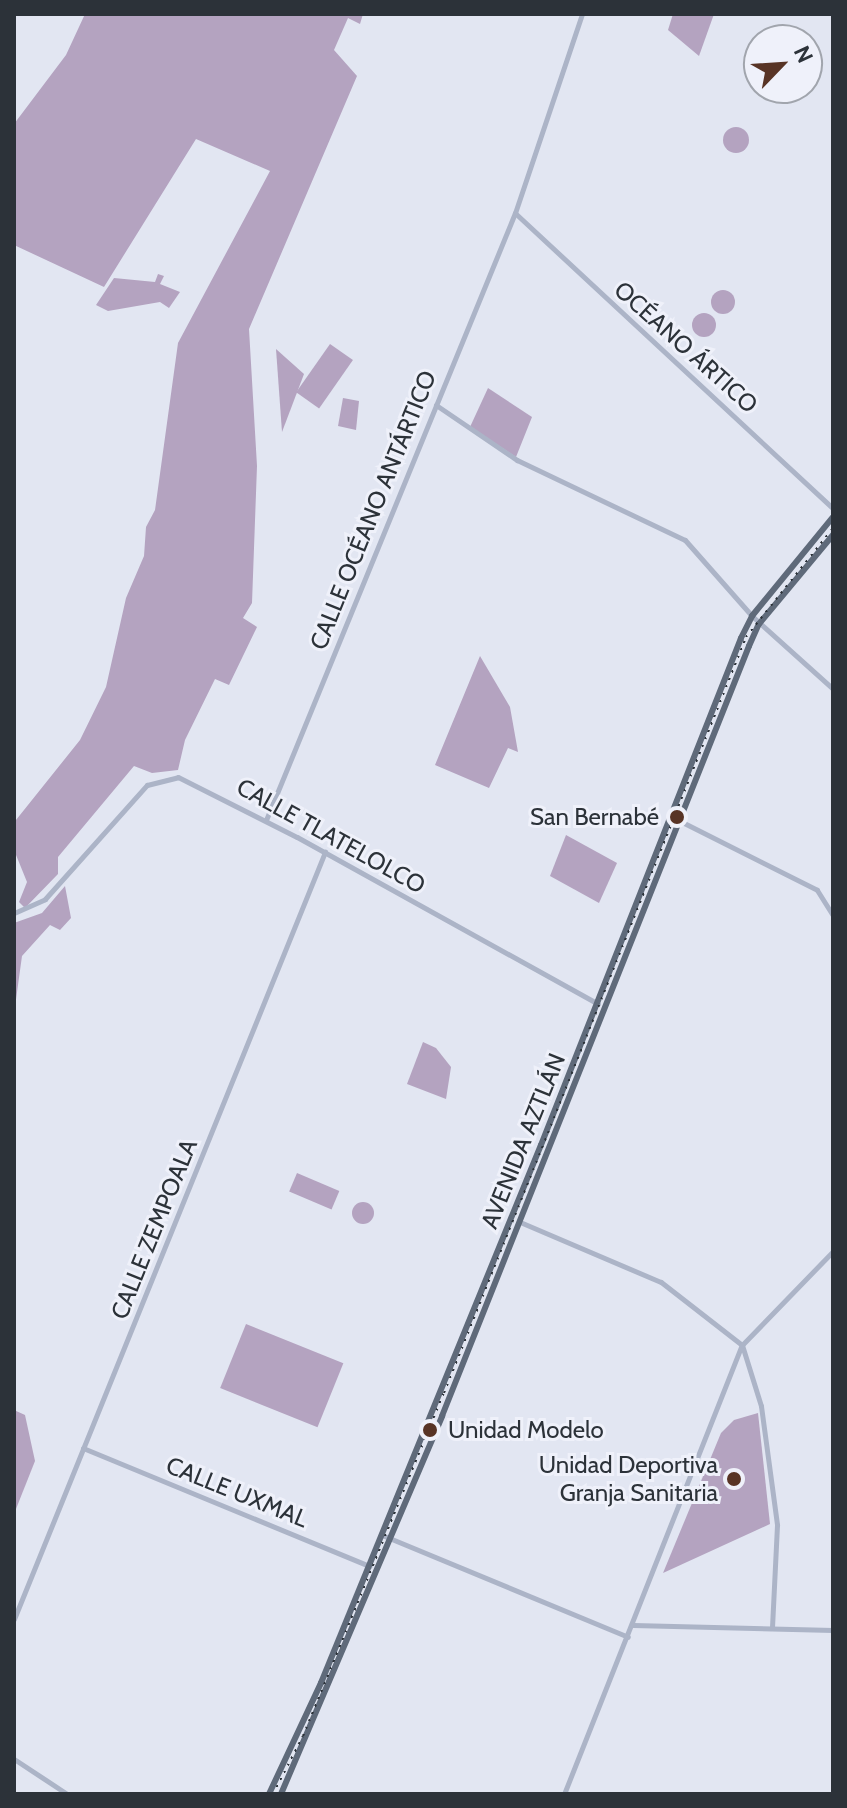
<!DOCTYPE html>
<html>
<head>
<meta charset="utf-8">
<style>
  body { margin:0 }
  #map { position:relative; width:847px; height:1808px; overflow:hidden; background:#e2e6f2; font-family:Cabin,sans-serif }
  div>[style] { position:absolute }
  [style*='--x'] { left:calc(var(--x)*1px); top:calc(var(--y)*1px); width:calc(var(--w)*1px); rotate:calc(var(--a)*1deg) }
  .green>* { inset:0; background:#b4a3c0; transform-origin:0 0 }
  .round { border-radius:50% }
  .minor>* { height:5px; margin:-2.5px; padding:0 2.5px; transform-origin:2.5px; border-radius:2.5px; background:#acb4c7 }
  .major>* { height:6px; margin:-3px; padding:0 3px; transform-origin:3px; border-radius:3px; background:#5f6a7a }
  .rail>* { height:2px; margin-top:-1px; transform-origin:0; background:repeating-linear-gradient(90deg,#2c3239 0 2px,transparent 0 8px) }
  .dots>* { width:22px; height:22px; translate:-50% -50%; box-sizing:border-box; border:4px solid #eff1fa; border-radius:50% }
  span { translate:-50% -50%; white-space:nowrap; text-align:center; line-height:1.15; -webkit-text-stroke:6px #eff1fa; paint-order:stroke }
  .street-label { font-size:24px; color:#2c3239 }
  .poi-label { font-size:24px; color:#2c3239 }
  .right { translate:-100% -50%; text-align:right }
  .left { translate:0 -50%; text-align:left }
  .frame { position:absolute; inset:0; border:16px solid #2c3239; pointer-events:none }
  .north { position:absolute; left:743px; top:24px; width:80px; height:80px; box-sizing:border-box; background:#eff1fa; border:2px solid #a1a5ad; border-radius:50%; rotate:65deg; font-size:22px; font-weight:700; line-height:32px; text-align:center; color:#2c3239 }
  .north::after { content:''; display:block; margin:auto; width:28px; height:36px; background:#583425; clip-path:polygon(50% 0,100% 100%,50% 72%,0 100%) }
</style>
</head>
<body>
<div id="map">
  <div class="green">
    <i style="clip-path:polygon(85px 14px,363px 14px,360px 24px,348px 18px,334px 50px,357px 76px,249px 329px,257px 466px,252px 603px,243px 618px,257px 627px,229px 685px,215px 679px,185px 740px,178px 770px,152px 773px,134px 766px,58px 857px,58px 874px,25px 908px,19px 902px,27px 882px,14px 850px,16px 820px,80px 740px,106px 687px,126px 598px,144px 556px,146px 527px,155px 510px,178px 343px,270px 171px,196px 139px,104px 287px,14px 245px,14px 124px,66px 55px)"></i>
    <i style="clip-path:polygon(673px 14px,714px 14px,699px 56px,668px 30px)"></i>
    <i class="round" style="left:723px;top:127px;width:26px;height:26px"></i>
    <i style="clip-path:polygon(158px 274px,164px 276px,160px 284px,180px 292px,169px 308px,160px 302px,108px 311px,96px 305px,114px 278px,155px 282px)"></i>
    <i class="round" style="left:711px;top:290px;width:24px;height:24px"></i>
    <i class="round" style="left:692px;top:313px;width:24px;height:24px"></i>
    <i style="left:330px;top:344px;width:28px;height:59px;rotate:35deg"></i>
    <i style="clip-path:polygon(276px 349px,304px 374px,282px 432px)"></i>
    <i style="clip-path:polygon(488px 388px,532px 417px,516px 457px,470px 427px)"></i>
    <i style="clip-path:polygon(343px 398px,359px 401px,356px 430px,338px 426px)"></i>
    <i style="clip-path:polygon(480px 656px,510px 707px,518px 752px,508px 748px,489px 788px,435px 765px)"></i>
    <i style="clip-path:polygon(566px 835px,617px 863px,599px 903px,550px 876px)"></i>
    <i style="clip-path:polygon(65px 886px,71px 918px,60px 930px,50px 925px,22px 956px,14px 1014px,14px 923px,42px 913px)"></i>
    <i style="clip-path:polygon(423px 1042px,436px 1048px,451px 1067px,446px 1099px,407px 1084px)"></i>
    <i style="left:297px;top:1173px;width:46px;height:20px;rotate:23deg"></i>
    <i class="round" style="left:352px;top:1202px;width:22px;height:22px"></i>
    <i style="left:246px;top:1324px;width:105px;height:69px;rotate:22deg"></i>
    <i style="clip-path:polygon(14px 1410px,25px 1415px,35px 1461px,14px 1514px)"></i>
    <i style="clip-path:polygon(758px 1413px,770px 1524px,663px 1573px,721px 1433px,734px 1420px)"></i>
  </div>
  <div class="minor">
    <i style="--x:515;--y:213;--w:434;--a:42.9"></i>
    <i style="--x:436;--y:405;--w:98;--a:34.2"></i>
    <i style="--x:517;--y:460;--w:186;--a:25.5"></i>
    <i style="--x:685;--y:540;--w:101;--a:48.6"></i>
    <i style="--x:752;--y:616;--w:109;--a:42"></i>
    <i style="--x:266;--y:820;--w:656;--a:-67.7"></i>
    <i style="--x:515;--y:213;--w:210;--a:-71.4"></i>
    <i style="--x:682;--y:822;--w:151;--a:26.7"></i>
    <i style="--x:817;--y:890;--w:31;--a:58"></i>
    <i style="--x:14;--y:913;--w:34;--a:-24"></i>
    <i style="--x:45;--y:899;--w:153;--a:-48.2"></i>
    <i style="--x:147;--y:785;--w:32;--a:-14"></i>
    <i style="--x:178;--y:777;--w:133;--a:26.8"></i>
    <i style="--x:297;--y:837;--w:344;--a:29"></i>
    <i style="--x:520;--y:1222;--w:153;--a:23.1"></i>
    <i style="--x:661;--y:1282;--w:103;--a:37.9"></i>
    <i style="--x:742;--y:1345;--w:64;--a:72.7"></i>
    <i style="--x:761;--y:1406;--w:120;--a:82.3"></i>
    <i style="--x:777;--y:1525;--w:103;--a:92.8"></i>
    <i style="--x:83;--y:1448;--w:310;--a:22.4"></i>
    <i style="--x:382;--y:1535;--w:266;--a:22.5"></i>
    <i style="--x:14;--y:1619;--w:828;--a:-67.93"></i>
    <i style="--x:633;--y:1625;--w:200;--a:1.4"></i>
    <i style="--x:14;--y:1759;--w:64;--a:33.4"></i>
    <i style="--x:564;--y:1794;--w:483;--a:-68.4"></i>
    <i style="--x:742;--y:1345;--w:131;--a:-45.9"></i>
  </div>
  <div class="major">
    <i style="--x:269;--y:1794;--w:123;--a:-64.9"></i>
    <i style="--x:321;--y:1683;--w:581;--a:-67.76"></i>
    <i style="--x:541;--y:1145;--w:545;--a:-68.47"></i>
    <i style="--x:741;--y:638;--w:25;--a:-63"></i>
    <i style="--x:752;--y:616;--w:128;--a:-50.7"></i>
    <i style="--x:281;--y:1794;--w:411;--a:-66.9"></i>
    <i style="--x:442;--y:1416;--w:829;--a:-68.26"></i>
    <i style="--x:749;--y:646;--w:24;--a:-66"></i>
    <i style="--x:759;--y:624;--w:116;--a:-50.3"></i>
  </div>
  <div class="rail">
    <i style="--x:273;--y:1794;--w:65;--a:-62.7"></i>
    <i style="--x:303;--y:1736;--w:371;--a:-67.7"></i>
    <i style="--x:444;--y:1393;--w:814;--a:-68.22"></i>
    <i style="--x:746;--y:637;--w:139;--a:-51.4"></i>
  </div>
  <div class="dots">
    <i style="left:677px;top:817px;background:#583425"></i>
    <i style="left:430px;top:1430px;background:#583425"></i>
    <i style="left:734px;top:1479px;background:#583425"></i>
  </div>
  <div class="street-label">
    <span style="left:686px;top:347px;rotate:42deg">OCÉANO ÁRTICO</span>
    <span style="left:373px;top:510px;rotate:-68deg">CALLE OCÉANO ANTÁRTICO</span>
    <span style="left:331px;top:836px;rotate:29deg">CALLE TLATELOLCO</span>
    <span style="left:523px;top:1141px;rotate:-68deg">AVENIDA AZTLÁN</span>
    <span style="left:154px;top:1229px;rotate:-68deg">CALLE ZEMPOALA</span>
    <span style="left:237px;top:1492px;rotate:22deg">CALLE UXMAL</span>
  </div>
  <div class="poi-label">
    <span class="right" style="left:659px;top:817px">San Bernabé</span>
    <span class="left" style="left:448px;top:1430px">Unidad Modelo</span>
    <span class="right" style="left:718px;top:1479px">Unidad Deportiva<br>Granja Sanitaria</span>
  </div>
  <div class="frame"></div>
  <div class="north">N</div>
</div>
</body>
</html>
